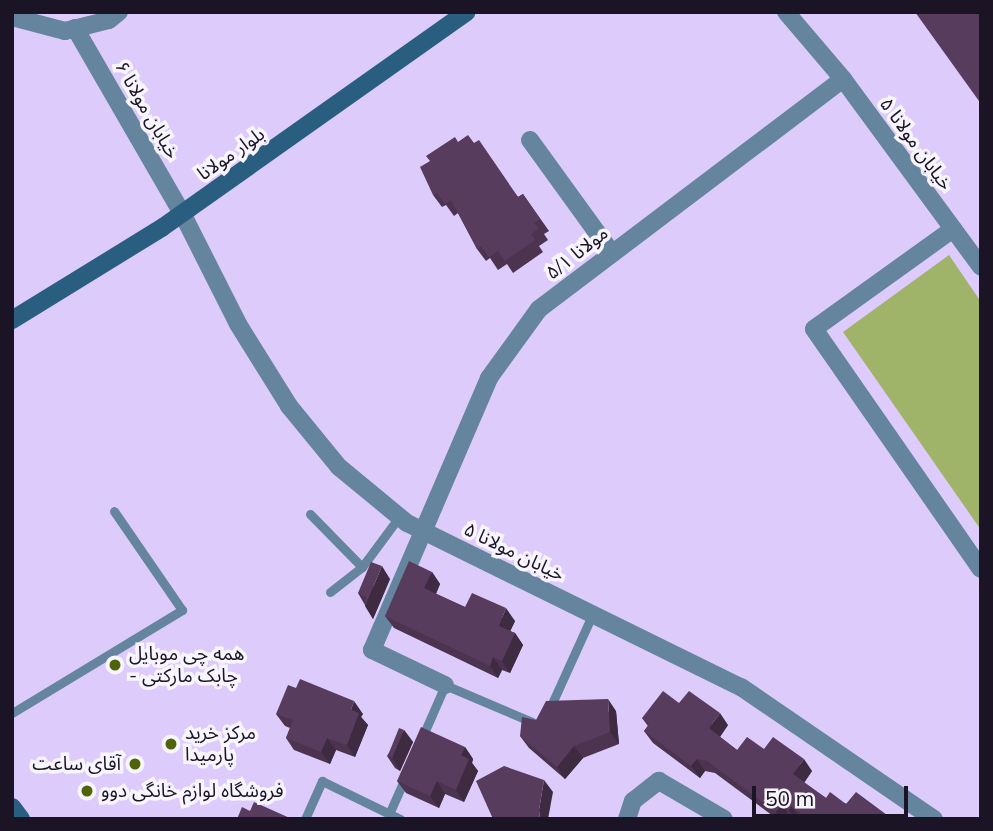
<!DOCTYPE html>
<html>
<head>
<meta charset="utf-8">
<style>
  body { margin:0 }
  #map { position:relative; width:993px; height:831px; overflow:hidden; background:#ddccfb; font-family:Mulish,"Noto Sans Arabic",sans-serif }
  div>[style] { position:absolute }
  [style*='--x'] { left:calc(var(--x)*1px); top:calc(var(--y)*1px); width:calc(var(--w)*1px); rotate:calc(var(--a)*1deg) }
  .green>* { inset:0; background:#9fb369 }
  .lane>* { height:9px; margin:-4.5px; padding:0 4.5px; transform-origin:4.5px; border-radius:4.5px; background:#65859e }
  .street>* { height:18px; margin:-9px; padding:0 9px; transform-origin:9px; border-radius:9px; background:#65859e }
  .secondary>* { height:18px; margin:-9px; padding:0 9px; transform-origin:9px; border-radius:9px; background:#2a5e81 }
  .wall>* { inset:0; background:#4c3450 }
  .shaded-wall>* { inset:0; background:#3e2a41 }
  .building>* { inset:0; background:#583c5d; transform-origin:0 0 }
  .dots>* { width:19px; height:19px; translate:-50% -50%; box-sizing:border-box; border:4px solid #f8f5fe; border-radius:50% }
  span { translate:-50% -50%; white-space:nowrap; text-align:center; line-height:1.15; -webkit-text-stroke:7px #f8f5fe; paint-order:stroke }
  .street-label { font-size:19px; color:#1a1424 }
  .poi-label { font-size:19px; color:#1a1424 }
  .left { translate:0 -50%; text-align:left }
  .right { translate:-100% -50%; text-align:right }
  .frame { position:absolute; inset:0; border:14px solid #1a1424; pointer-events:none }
  .scale { position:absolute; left:752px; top:786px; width:156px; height:32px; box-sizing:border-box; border:4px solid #1a1424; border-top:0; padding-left:9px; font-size:21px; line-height:24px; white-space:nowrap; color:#1a1424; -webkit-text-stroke:5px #f8f5fe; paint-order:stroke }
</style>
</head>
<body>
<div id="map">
  <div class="green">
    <i style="clip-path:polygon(949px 255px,981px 302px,981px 530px,843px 332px)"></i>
  </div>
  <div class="lane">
    <i style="--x:310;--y:514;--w:74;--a:45.5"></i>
    <i style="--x:330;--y:592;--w:41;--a:-38"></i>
    <i style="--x:362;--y:567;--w:62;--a:-53.5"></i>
    <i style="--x:549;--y:710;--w:107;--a:-65.6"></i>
    <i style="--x:12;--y:713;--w:199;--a:-31.2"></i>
    <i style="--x:182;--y:610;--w:120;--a:-124.5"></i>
    <i style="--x:421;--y:740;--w:60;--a:-66.4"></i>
    <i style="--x:445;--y:685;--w:95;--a:23"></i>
    <i style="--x:389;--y:814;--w:39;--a:-66"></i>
    <i style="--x:305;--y:819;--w:42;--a:-65.9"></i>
    <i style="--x:322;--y:781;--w:87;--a:26"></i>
  </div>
  <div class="street">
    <i style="--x:786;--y:12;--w:88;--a:49.6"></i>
    <i style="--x:843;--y:79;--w:233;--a:53.7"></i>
    <i style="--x:12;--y:17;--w:55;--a:14.8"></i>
    <i style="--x:65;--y:31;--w:45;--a:-14"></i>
    <i style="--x:109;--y:20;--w:13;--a:-39"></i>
    <i style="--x:75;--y:28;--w:214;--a:60"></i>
    <i style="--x:182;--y:213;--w:124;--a:63.2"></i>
    <i style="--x:238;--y:324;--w:97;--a:58.1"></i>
    <i style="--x:289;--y:406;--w:79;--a:50.7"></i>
    <i style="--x:339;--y:467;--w:88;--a:39.5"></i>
    <i style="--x:407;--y:523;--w:372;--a:26.2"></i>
    <i style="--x:741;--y:687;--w:234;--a:34.4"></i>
    <i style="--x:530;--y:140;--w:138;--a:54.1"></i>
    <i style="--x:953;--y:229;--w:171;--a:144.3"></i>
    <i style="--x:814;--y:329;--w:292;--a:55.2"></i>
    <i style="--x:445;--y:685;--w:81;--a:-154.4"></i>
    <i style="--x:372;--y:650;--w:296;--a:-66.7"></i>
    <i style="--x:489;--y:378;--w:85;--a:-54.1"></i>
    <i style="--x:539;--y:309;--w:381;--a:-37.1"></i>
    <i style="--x:627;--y:819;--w:19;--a:-72"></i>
    <i style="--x:633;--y:801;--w:33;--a:-38"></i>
    <i style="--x:659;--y:781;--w:75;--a:30.3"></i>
  </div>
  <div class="secondary">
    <i style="--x:12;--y:320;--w:177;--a:-31.6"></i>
    <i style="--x:163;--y:227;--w:372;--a:-35.3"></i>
    <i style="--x:12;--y:807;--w:15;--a:53"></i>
  </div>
  <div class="wall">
    <i style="clip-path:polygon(458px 142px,474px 143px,518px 197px,523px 194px,549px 231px,544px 234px,548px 240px,539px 246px,543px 252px,513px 273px,507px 264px,498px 270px,490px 258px,486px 261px,477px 249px,458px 213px,454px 216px,446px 205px,442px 207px,433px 195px)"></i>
    <i style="clip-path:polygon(432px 572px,440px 584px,436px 594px,465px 607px,515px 621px,510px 631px,515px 633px,523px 645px,510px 673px,502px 670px,498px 678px,394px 628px,385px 616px)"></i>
    <i style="clip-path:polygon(390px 579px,373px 619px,358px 593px)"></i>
    <i style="clip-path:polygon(616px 711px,619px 744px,583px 758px,565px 779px,529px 748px,520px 736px,536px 720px)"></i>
    <i style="clip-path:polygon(276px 714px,363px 714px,361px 717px,368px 725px,355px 757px,336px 750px,330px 764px,294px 750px,286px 738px,290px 728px,285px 726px)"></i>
    <i style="clip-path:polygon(642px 718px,728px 725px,720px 737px,737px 750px,764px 749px,812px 771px,804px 783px,826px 798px,887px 815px,889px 819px,793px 819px,790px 817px,789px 819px,777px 819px,715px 773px,705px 771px,700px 778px,653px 743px,644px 731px,648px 726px)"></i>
    <i style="clip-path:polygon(404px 730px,413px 742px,400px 771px,395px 768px,387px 756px)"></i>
    <i style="clip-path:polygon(465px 747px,473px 759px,472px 763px,478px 771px,464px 802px,445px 794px,439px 808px,406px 793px,397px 781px)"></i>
  </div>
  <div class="shaded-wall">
    <i style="clip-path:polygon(382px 566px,390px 579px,373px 619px,365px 606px)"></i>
    <i style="clip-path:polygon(432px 572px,440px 584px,433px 600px,424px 588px)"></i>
    <i style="clip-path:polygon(506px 608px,515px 621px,507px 638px,499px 626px)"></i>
    <i style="clip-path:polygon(515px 633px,523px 645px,510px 673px,502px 661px)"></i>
    <i style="clip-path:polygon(493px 657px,502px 670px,498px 678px,490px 666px)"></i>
    <i style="clip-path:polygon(608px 699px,616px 711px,619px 744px,610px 732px)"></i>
    <i style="clip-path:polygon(354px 701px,363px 714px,361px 717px,368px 725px,355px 757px,347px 745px,351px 710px)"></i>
    <i style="clip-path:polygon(720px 713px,728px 725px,717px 741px,709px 728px)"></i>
    <i style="clip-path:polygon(404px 730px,413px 742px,400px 771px,392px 758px)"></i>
    <i style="clip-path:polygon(327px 738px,336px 750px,330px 764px,321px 752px)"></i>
    <i style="clip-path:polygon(574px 746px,583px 758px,565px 779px,557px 767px)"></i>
    <i style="clip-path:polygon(465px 747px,473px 759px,472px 763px,478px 771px,464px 802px,456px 790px,461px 755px)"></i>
    <i style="clip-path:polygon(697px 759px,705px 771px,700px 778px,691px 766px)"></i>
    <i style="clip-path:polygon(804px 759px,812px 771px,801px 787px,793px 774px)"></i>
    <i style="clip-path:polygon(544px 780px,553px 792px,548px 819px,540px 819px,539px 810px)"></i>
    <i style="clip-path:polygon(437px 781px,445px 794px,439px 808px,430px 796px)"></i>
    <i style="clip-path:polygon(782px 804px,790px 817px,789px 819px,780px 819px,776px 812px)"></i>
    <i style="clip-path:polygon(791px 806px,800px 818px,795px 819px,789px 810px)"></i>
  </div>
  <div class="building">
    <i style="clip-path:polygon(915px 12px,981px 12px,981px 100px,979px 101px)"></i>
    <i style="clip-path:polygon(468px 135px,474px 143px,479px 140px,518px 197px,523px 194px,540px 219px,534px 223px,539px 228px,531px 234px,535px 240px,505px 261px,498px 251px,489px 257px,481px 246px,477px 249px,451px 200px,445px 204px,437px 193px,433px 195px,420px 167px,430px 161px,426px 156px,455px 137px,458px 142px)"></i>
    <i style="clip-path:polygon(409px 561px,432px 572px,424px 588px,465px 607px,472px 593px,506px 608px,499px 626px,515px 633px,502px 661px,493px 657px,490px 666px,385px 616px)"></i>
    <i style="clip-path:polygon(371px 562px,382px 566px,365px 606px,366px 597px,358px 593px)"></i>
    <i style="clip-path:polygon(300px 679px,354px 701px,351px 710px,359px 713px,347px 745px,327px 738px,321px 752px,286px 738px,293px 720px,276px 714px,288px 685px,296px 688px)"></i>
    <i style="clip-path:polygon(663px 691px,679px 703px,689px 691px,720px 713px,709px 728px,737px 750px,747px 737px,764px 749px,773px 737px,804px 759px,793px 774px,826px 798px,830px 792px,846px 804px,856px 792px,887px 815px,884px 819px,808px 819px,791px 806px,789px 810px,782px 804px,776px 812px,707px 761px,697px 759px,691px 766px,644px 731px,649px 724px,642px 718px)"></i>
    <i style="clip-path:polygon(608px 699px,610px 732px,574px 746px,557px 767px,520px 736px,522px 717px,536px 720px,546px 701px)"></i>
    <i style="clip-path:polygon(421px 727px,465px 747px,461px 755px,469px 759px,456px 790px,437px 781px,430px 796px,397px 781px)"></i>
    <i style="left:399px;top:728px;width:5px;height:30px;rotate:22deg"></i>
    <i style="clip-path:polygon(504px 766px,544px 780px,539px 810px,540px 819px,493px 819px,476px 781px)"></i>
    <i style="clip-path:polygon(254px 802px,292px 819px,237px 819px,242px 807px,250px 811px)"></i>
  </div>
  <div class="dots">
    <i style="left:115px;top:665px;background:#516309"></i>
    <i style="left:171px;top:744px;background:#516309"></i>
    <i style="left:135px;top:764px;background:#516309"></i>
    <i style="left:87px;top:791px;background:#516309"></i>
  </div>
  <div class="street-label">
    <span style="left:147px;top:110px;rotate:60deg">خیابان مولانا ۶</span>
    <span style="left:916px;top:144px;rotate:54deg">خیابان مولانا ۵</span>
    <span style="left:231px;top:154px;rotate:-35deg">بلوار مولانا</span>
    <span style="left:577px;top:253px;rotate:-38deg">مولانا ۵/۱</span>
    <span style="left:514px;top:552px;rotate:26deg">خیابان مولانا ۵</span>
  </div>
  <div class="poi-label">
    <span class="left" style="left:129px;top:665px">همه چی موبایل<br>- چابک مارکتی</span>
    <span class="left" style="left:185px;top:744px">مرکز خرید<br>پارمیدا</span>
    <span class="right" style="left:121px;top:764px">آقای ساعت</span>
    <span class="left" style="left:101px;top:791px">فروشگاه لوازم خانگی دوو</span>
  </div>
  <div class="frame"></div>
  <div class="scale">50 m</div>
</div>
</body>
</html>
